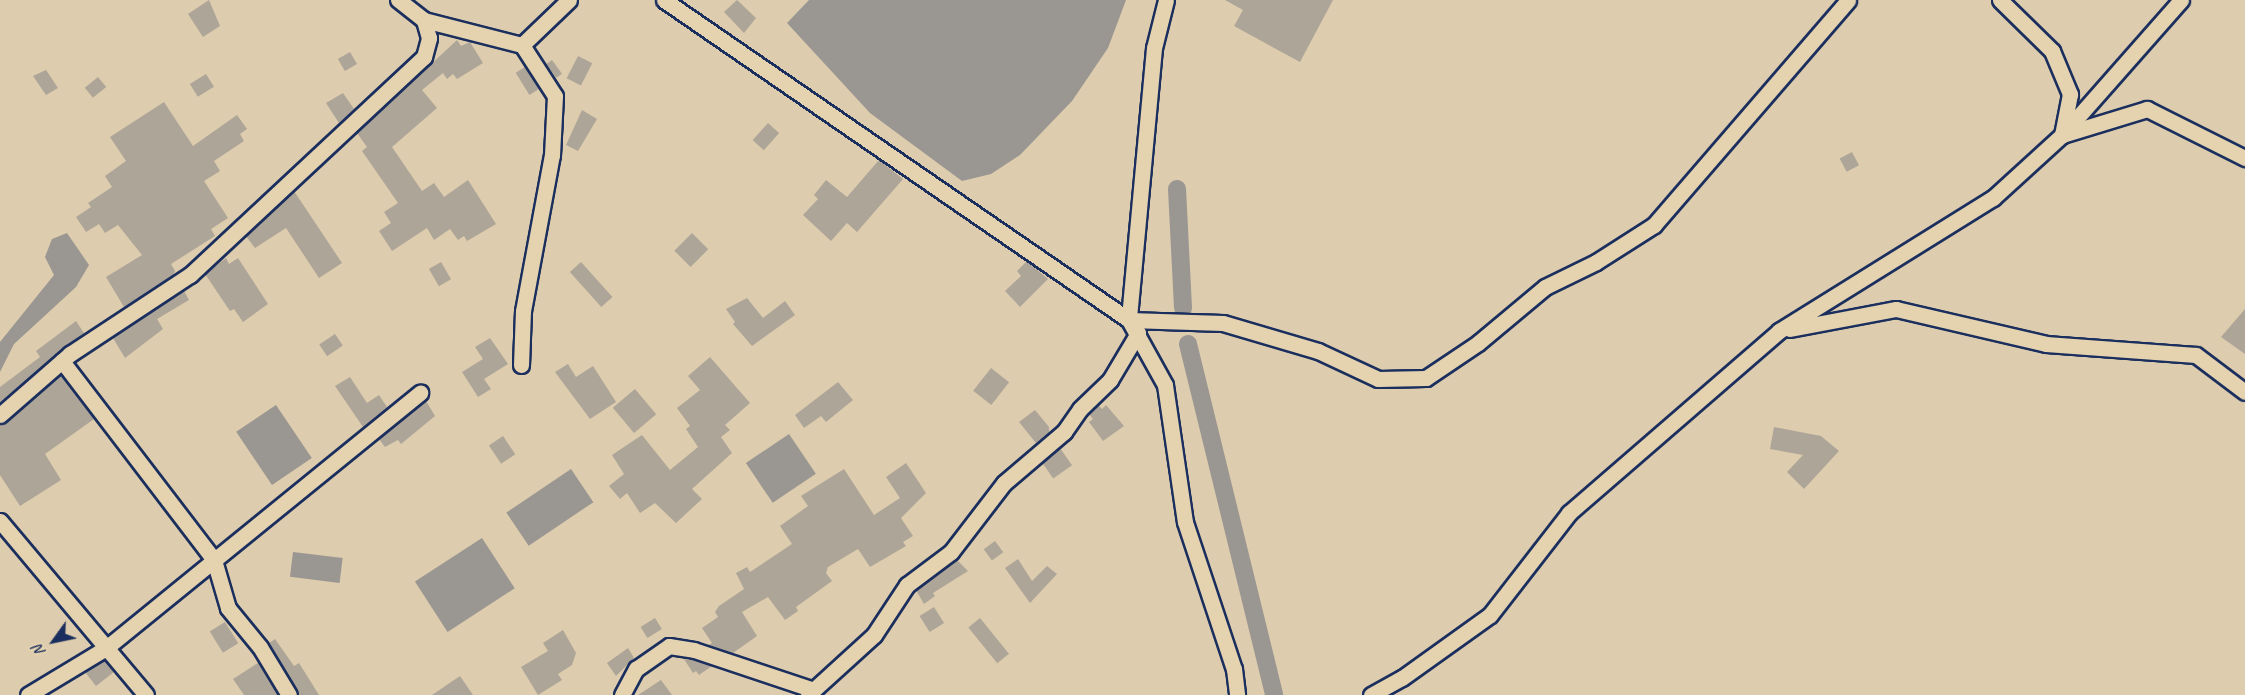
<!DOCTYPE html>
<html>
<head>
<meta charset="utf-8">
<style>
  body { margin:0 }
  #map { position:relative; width:2245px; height:695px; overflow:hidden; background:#ddccad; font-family:Caveat,sans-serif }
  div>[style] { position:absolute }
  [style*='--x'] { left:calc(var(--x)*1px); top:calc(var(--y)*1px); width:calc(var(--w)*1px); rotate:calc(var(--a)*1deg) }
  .water>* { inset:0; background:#9a9692; transform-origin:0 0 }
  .canal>* { height:18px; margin:-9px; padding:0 9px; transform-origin:9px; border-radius:9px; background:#9a9692 }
  .building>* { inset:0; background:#aea599; transform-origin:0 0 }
  .roads { filter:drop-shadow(2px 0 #1b2f5e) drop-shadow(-2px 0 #1b2f5e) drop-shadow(0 2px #1b2f5e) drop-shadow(0 -2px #1b2f5e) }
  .street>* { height:15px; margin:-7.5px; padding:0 7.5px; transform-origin:7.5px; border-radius:7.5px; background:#e5d3b0 }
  span { translate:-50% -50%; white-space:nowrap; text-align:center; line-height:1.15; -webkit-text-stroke:4.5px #e5d3b0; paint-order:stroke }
  .north { position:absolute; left:24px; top:611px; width:60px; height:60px; -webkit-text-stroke:4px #e5d3b0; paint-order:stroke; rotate:237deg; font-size:16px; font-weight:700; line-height:24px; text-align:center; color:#1b2f5e }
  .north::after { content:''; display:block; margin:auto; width:21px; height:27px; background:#1b2f5e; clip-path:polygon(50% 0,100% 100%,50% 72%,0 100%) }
</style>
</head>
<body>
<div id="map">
  <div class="water">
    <i style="clip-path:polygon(809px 0,1126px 0,1108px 48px,1072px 101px,1020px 155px,991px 174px,962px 181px,870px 113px,787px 23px)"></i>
    <i style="clip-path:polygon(67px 233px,89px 265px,76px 287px,14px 344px,0 372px,0 342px,54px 275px,45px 257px,52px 239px)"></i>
    <i style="left:276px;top:405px;width:64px;height:48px;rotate:56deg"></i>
    <i style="left:789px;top:434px;width:48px;height:52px;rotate:56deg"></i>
    <i style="left:571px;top:469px;width:40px;height:78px;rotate:56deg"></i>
    <i style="left:482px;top:538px;width:60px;height:80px;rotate:57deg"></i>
    <i style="left:293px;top:552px;width:50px;height:25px;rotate:7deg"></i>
  </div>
  <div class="canal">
    <i style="--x:1177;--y:189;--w:119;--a:87.1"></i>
    <i style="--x:1188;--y:344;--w:361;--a:76.2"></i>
  </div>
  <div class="building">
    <i style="clip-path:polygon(209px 0,220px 26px,203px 37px,188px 14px)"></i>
    <i style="clip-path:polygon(737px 0,756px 18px,744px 33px,724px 12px)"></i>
    <i style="clip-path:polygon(1225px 0,1333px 0,1300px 62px,1234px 26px,1243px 10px)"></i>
    <i style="clip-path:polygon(457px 40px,461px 46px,470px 42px,483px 63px,457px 79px,453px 74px,447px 79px,443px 73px,422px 90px,437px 108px,392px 147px,422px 191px,434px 183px,444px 197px,468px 180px,496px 224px,467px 241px,464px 236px,458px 240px,450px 229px,434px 240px,427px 228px,392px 251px,379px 231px,391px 223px,384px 212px,398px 203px,362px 151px,367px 147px,357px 133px)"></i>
    <i style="left:350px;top:52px;width:14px;height:14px;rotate:60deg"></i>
    <i style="left:578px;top:56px;width:16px;height:25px;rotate:27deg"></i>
    <i style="left:552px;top:60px;width:17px;height:7px;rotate:54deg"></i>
    <i style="left:525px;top:67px;width:26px;height:11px;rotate:58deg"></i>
    <i style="clip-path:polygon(46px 70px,58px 88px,46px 95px,33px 76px)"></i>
    <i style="left:206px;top:74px;width:15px;height:19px;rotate:58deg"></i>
    <i style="left:98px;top:77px;width:13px;height:17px;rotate:51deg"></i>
    <i style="clip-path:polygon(343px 93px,354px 109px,339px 123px,326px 103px)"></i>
    <i style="clip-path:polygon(164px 102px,193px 146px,237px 115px,247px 129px,240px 134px,244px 141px,214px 161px,220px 171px,204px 181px,228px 218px,211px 229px,215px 236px,171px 264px,175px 271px,173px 275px,124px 307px,106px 277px,142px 255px,118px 225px,105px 233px,99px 224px,86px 232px,76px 217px,91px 207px,88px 203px,112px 187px,105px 176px,126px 161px,110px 137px)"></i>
    <i style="clip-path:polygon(582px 110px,597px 119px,578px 151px,566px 145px)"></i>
    <i style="left:768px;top:123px;width:15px;height:23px;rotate:42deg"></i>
    <i style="left:1852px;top:152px;width:15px;height:14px;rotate:62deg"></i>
    <i style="clip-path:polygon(879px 160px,903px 179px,857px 232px,847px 223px,831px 241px,803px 215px,818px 199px,814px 195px,826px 180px,847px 197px)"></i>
    <i style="clip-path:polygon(294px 191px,342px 263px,319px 278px,286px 228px,255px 248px,246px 236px)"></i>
    <i style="left:692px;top:233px;width:23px;height:25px;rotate:45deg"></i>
    <i style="clip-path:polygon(226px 258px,229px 264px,238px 258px,268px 304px,243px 322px,234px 309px,230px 311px,205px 274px)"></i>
    <i style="clip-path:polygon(1027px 261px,1048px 279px,1020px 307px,1005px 291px,1021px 276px,1017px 271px)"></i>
    <i style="left:441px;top:262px;width:20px;height:14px;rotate:60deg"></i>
    <i style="left:581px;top:262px;width:47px;height:15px;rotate:48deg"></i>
    <i style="clip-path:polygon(184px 291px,189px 300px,157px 319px,163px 329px,125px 358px,113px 338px)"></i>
    <i style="clip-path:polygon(747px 298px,763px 318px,785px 301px,795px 315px,752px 346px,733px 324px,735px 322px,726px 309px)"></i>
    <i style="clip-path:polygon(2245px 309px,2245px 354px,2221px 337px)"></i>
    <i style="clip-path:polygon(76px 321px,84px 333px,0 402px,0 387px,40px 357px,36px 351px)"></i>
    <i style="left:335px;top:334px;width:14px;height:19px;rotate:56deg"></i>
    <i style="clip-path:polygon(490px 338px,508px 364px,484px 379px,491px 389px,478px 397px,462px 372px,483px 359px,475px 347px)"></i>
    <i style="clip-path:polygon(710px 357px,750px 403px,725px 425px,730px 430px,721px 437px,732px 453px,692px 489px,702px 499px,676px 523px,655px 503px,640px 513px,627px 493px,620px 499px,609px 486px,624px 474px,612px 455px,642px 435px,670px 470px,698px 447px,686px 429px,690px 426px,677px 408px,700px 390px,688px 376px)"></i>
    <i style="clip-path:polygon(568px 364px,576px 377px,593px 366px,616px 402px,590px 419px,555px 372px)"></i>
    <i style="left:991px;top:368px;width:23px;height:29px;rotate:38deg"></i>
    <i style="clip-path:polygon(61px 375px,94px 419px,45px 454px,61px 480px,20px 506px,0 475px,0 425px)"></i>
    <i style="clip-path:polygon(350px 377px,367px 403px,379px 395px,387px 407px,363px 427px,335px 386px)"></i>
    <i style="clip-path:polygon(838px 382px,853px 400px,826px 422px,821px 416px,804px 428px,795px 415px)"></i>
    <i style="left:635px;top:389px;width:33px;height:29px;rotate:50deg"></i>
    <i style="clip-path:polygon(426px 401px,435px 416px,401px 444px,398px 440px,385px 447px,379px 439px)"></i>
    <i style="clip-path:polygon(1098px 405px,1102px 409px,1106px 405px,1124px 426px,1103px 441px,1089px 422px,1093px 419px,1089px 414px)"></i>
    <i style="clip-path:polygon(1035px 410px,1049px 427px,1049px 432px,1036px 443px,1019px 422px)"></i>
    <i style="clip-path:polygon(1774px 427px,1821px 436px,1839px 451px,1804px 489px,1787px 472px,1803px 455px,1770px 449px)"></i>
    <i style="left:503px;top:436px;width:22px;height:17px;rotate:56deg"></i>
    <i style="left:1060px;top:448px;width:21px;height:23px;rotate:55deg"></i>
    <i style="clip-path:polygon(906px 463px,926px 493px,901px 518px,913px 536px,903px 542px,906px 546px,870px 567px,858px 549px,828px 567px,826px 573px,832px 581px,796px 607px,798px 611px,785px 620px,768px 597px,742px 612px,757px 636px,733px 653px,709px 645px,712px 643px,702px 628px,718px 617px,715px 612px,719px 606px,744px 589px,736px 573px,747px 567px,750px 572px,792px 544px,780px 526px,808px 506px,801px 496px,844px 469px,874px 515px,900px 498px,886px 477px)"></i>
    <i style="left:995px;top:541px;width:14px;height:14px;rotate:54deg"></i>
    <i style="clip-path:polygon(1018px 559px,1032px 581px,1047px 566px,1057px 574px,1030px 603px,1005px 568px)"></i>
    <i style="clip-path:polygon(957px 560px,968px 571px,933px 593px,935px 596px,924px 604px,916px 590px)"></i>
    <i style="left:934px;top:607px;width:19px;height:17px;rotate:58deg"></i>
    <i style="left:655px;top:618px;width:13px;height:17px;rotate:58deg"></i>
    <i style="left:980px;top:618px;width:46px;height:15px;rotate:51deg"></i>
    <i style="left:225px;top:622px;width:25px;height:18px;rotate:58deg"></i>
    <i style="clip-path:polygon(563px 630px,576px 653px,572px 665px,558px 674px,562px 680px,538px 695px,521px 667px,548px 651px,543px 643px)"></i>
    <i style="clip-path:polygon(275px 639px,294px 666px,299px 663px,319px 695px,299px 695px,269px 643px)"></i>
    <i style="clip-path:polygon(628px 648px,634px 658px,616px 676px,607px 663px)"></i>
    <i style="clip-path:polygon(684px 659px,692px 660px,712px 666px,699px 675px,696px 671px,693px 673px)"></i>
    <i style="clip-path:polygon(104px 660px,114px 672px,96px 686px,85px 672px)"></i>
    <i style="clip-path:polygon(258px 663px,278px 695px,244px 695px,233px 679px)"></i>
    <i style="clip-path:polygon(460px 676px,473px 695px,432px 695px)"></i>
    <i style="clip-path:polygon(661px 680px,672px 695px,638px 695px)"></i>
  </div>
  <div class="roads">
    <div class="street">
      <i style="--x:664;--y:0;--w:564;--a:34.53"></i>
      <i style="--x:1129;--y:320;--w:94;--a:1.8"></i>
      <i style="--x:1223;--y:323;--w:99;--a:16.4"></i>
      <i style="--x:1318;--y:351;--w:66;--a:25"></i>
      <i style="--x:1378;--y:379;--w:48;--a:-1.2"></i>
      <i style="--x:1426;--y:378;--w:63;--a:-33.9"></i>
      <i style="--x:1478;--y:343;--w:87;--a:-39.9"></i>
      <i style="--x:1545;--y:287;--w:57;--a:-26.1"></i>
      <i style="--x:1596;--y:262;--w:69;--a:-32.5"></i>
      <i style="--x:1654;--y:225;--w:297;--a:-49.2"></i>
      <i style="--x:1166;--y:0;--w:49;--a:104"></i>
      <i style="--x:1154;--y:48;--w:273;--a:95.3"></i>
      <i style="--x:1129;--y:320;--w:74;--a:61"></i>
      <i style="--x:1165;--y:385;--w:138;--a:81.7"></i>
      <i style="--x:1185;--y:522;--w:155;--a:71.6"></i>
      <i style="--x:1234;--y:669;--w:26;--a:83"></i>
      <i style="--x:2000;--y:0;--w:73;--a:44.4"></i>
      <i style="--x:2052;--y:51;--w:47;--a:67.3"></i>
      <i style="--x:2070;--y:94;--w:42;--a:101"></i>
      <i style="--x:2062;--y:135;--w:89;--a:-17"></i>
      <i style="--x:2147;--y:109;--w:110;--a:26.6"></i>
      <i style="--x:424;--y:20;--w:101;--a:14.3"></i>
      <i style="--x:522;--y:45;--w:65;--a:-43.8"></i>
      <i style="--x:1790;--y:329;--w:108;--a:-10.7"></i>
      <i style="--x:1896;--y:309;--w:154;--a:13.1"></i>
      <i style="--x:2046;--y:344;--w:150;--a:4.2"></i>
      <i style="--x:2196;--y:355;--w:61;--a:37.1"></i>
      <i style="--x:62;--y:361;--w:250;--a:52.6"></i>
      <i style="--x:214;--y:560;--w:50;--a:73.7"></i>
      <i style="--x:228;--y:608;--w:50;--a:50.6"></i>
      <i style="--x:260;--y:647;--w:56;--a:58.9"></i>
      <i style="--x:521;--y:365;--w:54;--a:-87.9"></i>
      <i style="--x:523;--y:311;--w:159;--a:-79.5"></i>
      <i style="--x:552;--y:155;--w:59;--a:-87.1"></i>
      <i style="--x:555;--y:96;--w:61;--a:-122.9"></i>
      <i style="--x:0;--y:415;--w:93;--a:-41.1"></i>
      <i style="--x:70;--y:354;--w:144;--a:-33.4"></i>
      <i style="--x:190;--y:275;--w:320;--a:-43"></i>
      <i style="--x:424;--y:57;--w:20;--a:-75"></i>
      <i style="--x:429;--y:38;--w:19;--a:-106"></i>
      <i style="--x:424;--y:20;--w:33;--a:-142"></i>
      <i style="--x:0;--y:521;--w:227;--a:50"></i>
      <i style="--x:28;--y:695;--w:91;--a:-31.1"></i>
      <i style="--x:106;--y:648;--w:405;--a:-39.1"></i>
      <i style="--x:622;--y:695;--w:30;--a:-62"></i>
      <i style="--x:636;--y:669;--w:40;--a:-34.9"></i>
      <i style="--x:669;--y:646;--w:25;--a:9"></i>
      <i style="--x:694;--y:650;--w:126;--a:18.4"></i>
      <i style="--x:808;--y:695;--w:89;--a:-42.3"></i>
      <i style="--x:874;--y:635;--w:60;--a:-56.6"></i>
      <i style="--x:907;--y:585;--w:55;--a:-36.9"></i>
      <i style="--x:951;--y:552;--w:87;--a:-52.5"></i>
      <i style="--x:1004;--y:483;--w:79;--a:-40.4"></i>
      <i style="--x:1064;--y:432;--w:28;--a:-55"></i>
      <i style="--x:1080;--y:409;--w:42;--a:-44"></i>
      <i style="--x:1110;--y:380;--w:55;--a:-59.2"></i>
      <i style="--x:1371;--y:695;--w:35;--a:-29"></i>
      <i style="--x:1402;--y:678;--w:108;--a:-35.6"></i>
      <i style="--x:1490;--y:615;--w:129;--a:-52.2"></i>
      <i style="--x:1569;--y:513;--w:278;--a:-40.9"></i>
      <i style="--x:1779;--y:331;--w:252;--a:-31.9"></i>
      <i style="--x:1993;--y:198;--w:93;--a:-42.4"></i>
      <i style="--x:2062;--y:135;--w:180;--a:-48.6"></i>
    </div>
  </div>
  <div class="north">N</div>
</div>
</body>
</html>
